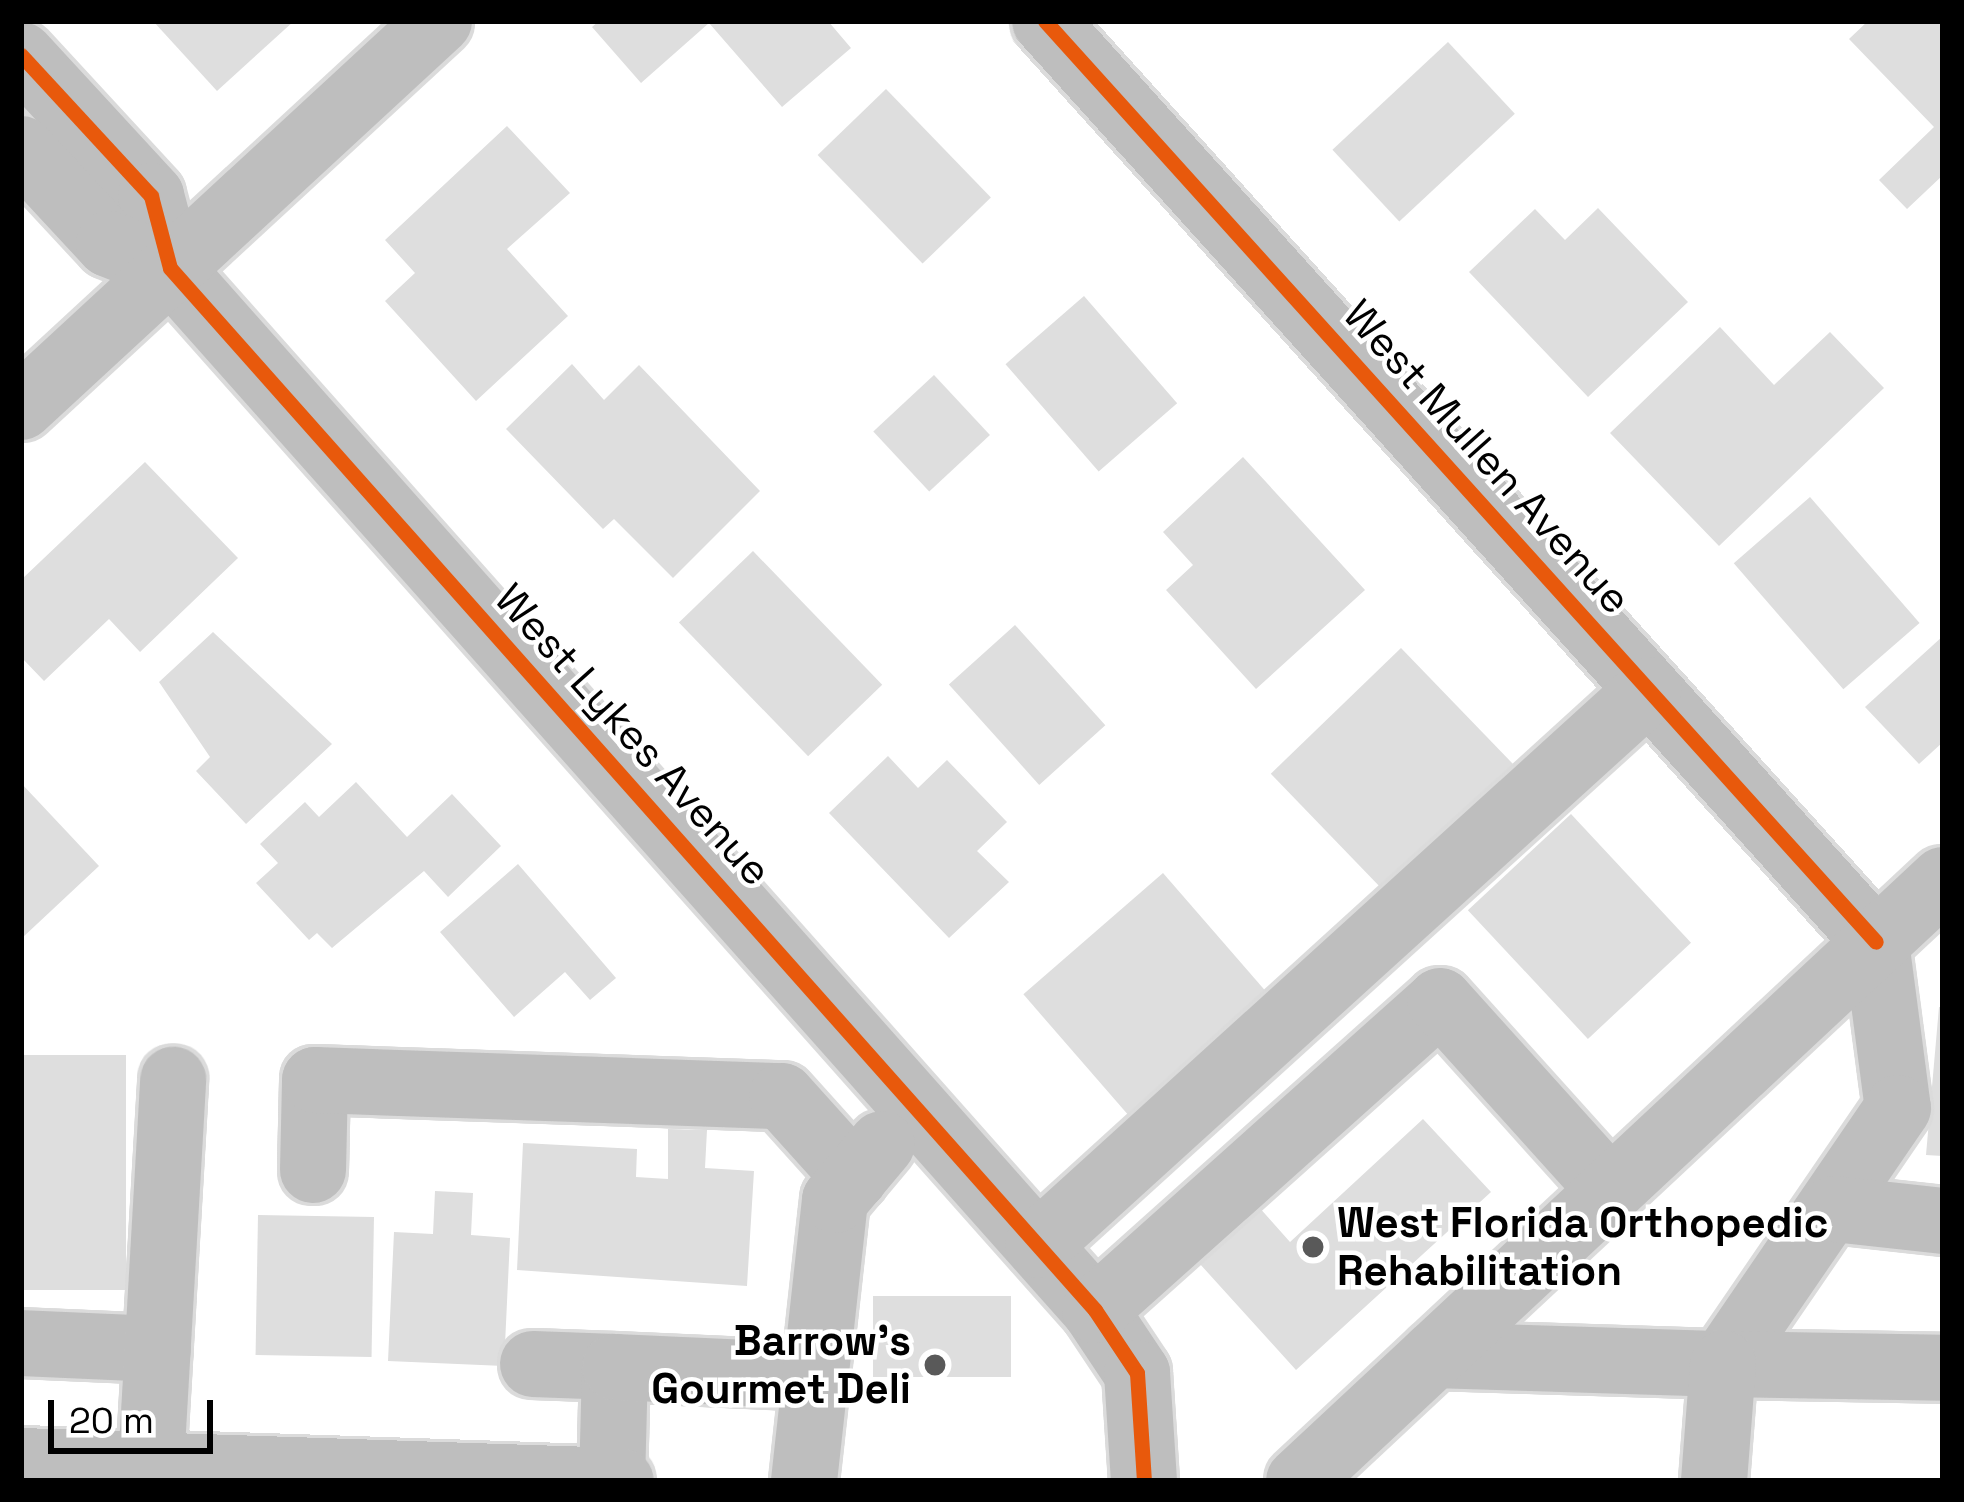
<!DOCTYPE html>
<html>
<head>
<meta charset="utf-8">
<style>
  body { margin:0 }
  #map { position:relative; width:1964px; height:1502px; overflow:hidden; background:#fff; font-family:"Space Grotesk",sans-serif }
  div>[style] { position:absolute }
  [style*='--x'] { left:calc(var(--x)*1px); top:calc(var(--y)*1px); width:calc(var(--w)*1px); rotate:calc(var(--a)*1deg) }
  .building>* { inset:0; background:#dedede; transform-origin:0 0 }
  .roads { filter:drop-shadow(3px 0 #dbdbdb) drop-shadow(-3px 0 #dbdbdb) drop-shadow(0 3px #dbdbdb) drop-shadow(0 -3px #dbdbdb) }
  .minor>* { height:66px; margin:-33px; padding:0 33px; transform-origin:33px; border-radius:33px; background:#bebebe }
  .major>* { height:66px; margin:-33px; padding:0 33px; transform-origin:33px; border-radius:33px; background:#bebebe }
  .cycleway>* { height:15px; margin:-7.5px; padding:0 7.5px; transform-origin:7.5px; border-radius:7.5px; background:#e8590c }
  .dots>* { width:33px; height:33px; translate:-50% -50%; box-sizing:border-box; border:6px solid #fff; border-radius:50% }
  span { translate:-50% -50%; white-space:nowrap; text-align:center; line-height:1.15; -webkit-text-stroke:9px #fff; paint-order:stroke }
  .street-label { font-size:42px; color:#000 }
  .poi-label { font-size:42px; color:#000; font-weight:700 }
  .left { translate:0 -50%; text-align:left }
  .right { translate:-100% -50%; text-align:right }
  .frame { position:absolute; inset:0; border:24px solid #000; pointer-events:none }
  .scale { position:absolute; left:48px; top:1400px; width:165px; height:54px; box-sizing:border-box; border:6px solid #000; border-top:0; padding-left:15px; font-size:36px; line-height:42px; white-space:nowrap; color:#000; -webkit-text-stroke:9px #fff; paint-order:stroke }
</style>
</head>
<body>
<div id="map">
  <div class="building">
    <i style="clip-path:polygon(153px 21px,294px 21px,217px 91px)"></i>
    <i style="clip-path:polygon(599px 21px,828px 21px,851px 48px,782px 107px,709px 23px,641px 83px,592px 27px)"></i>
    <i style="clip-path:polygon(1868px 21px,1943px 21px,1943px 175px,1907px 209px,1879px 180px,1934px 127px,1849px 39px)"></i>
    <i style="left:1448px;top:42px;width:98px;height:158px;rotate:47deg"></i>
    <i style="left:886px;top:89px;width:151px;height:95px;rotate:46deg"></i>
    <i style="clip-path:polygon(507px 126px,570px 193px,507px 249px,568px 316px,476px 401px,385px 301px,415px 273px,385px 240px)"></i>
    <i style="clip-path:polygon(1598px 208px,1688px 302px,1588px 397px,1469px 272px,1535px 209px,1565px 240px)"></i>
    <i style="left:1084px;top:296px;width:142px;height:104px;rotate:49deg"></i>
    <i style="clip-path:polygon(1720px 327px,1774px 385px,1830px 332px,1884px 388px,1719px 546px,1610px 433px)"></i>
    <i style="clip-path:polygon(572px 364px,604px 400px,639px 365px,760px 491px,673px 578px,614px 519px,603px 529px,506px 429px)"></i>
    <i style="left:934px;top:375px;width:82px;height:83px;rotate:47deg"></i>
    <i style="clip-path:polygon(1243px 457px,1365px 590px,1256px 689px,1166px 590px,1193px 565px,1163px 532px)"></i>
    <i style="clip-path:polygon(145px 462px,238px 558px,140px 652px,109px 619px,44px 681px,21px 657px,21px 580px)"></i>
    <i style="left:1810px;top:497px;width:167px;height:101px;rotate:49deg"></i>
    <i style="left:753px;top:551px;width:186px;height:103px;rotate:46deg"></i>
    <i style="left:1015px;top:625px;width:135px;height:89px;rotate:48deg"></i>
    <i style="clip-path:polygon(213px 632px,332px 744px,246px 824px,196px 771px,210px 757px,159px 682px)"></i>
    <i style="clip-path:polygon(1943px 636px,1943px 742px,1919px 764px,1865px 707px)"></i>
    <i style="left:1401px;top:648px;width:182px;height:181px;rotate:46deg"></i>
    <i style="clip-path:polygon(888px 756px,918px 788px,947px 760px,1007px 822px,977px 851px,1009px 882px,949px 938px,829px 813px)"></i>
    <i style="clip-path:polygon(356px 782px,407px 837px,452px 794px,501px 846px,448px 897px,424px 871px,332px 948px,317px 933px,309px 940px,256px 883px,278px 863px,260px 844px,305px 802px,319px 817px)"></i>
    <i style="clip-path:polygon(21px 783px,99px 866px,21px 939px)"></i>
    <i style="left:1571px;top:814px;width:176px;height:141px;rotate:47deg"></i>
    <i style="clip-path:polygon(518px 864px,616px 978px,590px 1000px,565px 972px,514px 1017px,440px 932px)"></i>
    <i style="left:1163px;top:873px;width:184px;height:185px;rotate:49deg"></i>
    <i style="clip-path:polygon(1939px 1007px,1943px 1007px,1943px 1156px,1926px 1155px)"></i>
    <i style="left:126px;top:1055px;width:235px;height:105px;rotate:90deg"></i>
    <i style="clip-path:polygon(1423px 1119px,1491px 1192px,1296px 1370px,1190px 1253px,1250px 1197px,1290px 1242px)"></i>
    <i style="clip-path:polygon(668px 1129px,707px 1130px,705px 1168px,754px 1171px,747px 1286px,517px 1270px,523px 1143px,637px 1149px,636px 1177px,668px 1179px)"></i>
    <i style="clip-path:polygon(435px 1191px,473px 1193px,471px 1235px,510px 1238px,504px 1366px,388px 1361px,394px 1232px,433px 1234px)"></i>
    <i style="left:258px;top:1215px;width:116px;height:140px;rotate:1deg"></i>
    <i style="left:873px;top:1296px;width:138px;height:81px"></i>
  </div>
  <div class="roads">
    <div class="minor">
      <i style="--x:1045;--y:21;--w:1240;--a:47.94"></i>
      <i style="--x:1876;--y:942;--w:167;--a:82.5"></i>
      <i style="--x:1898;--y:1108;--w:310;--a:124.4"></i>
      <i style="--x:1723;--y:1364;--w:220;--a:1"></i>
      <i style="--x:21;--y:55;--w:192;--a:47.3"></i>
      <i style="--x:151;--y:196;--w:74;--a:75.2"></i>
      <i style="--x:170;--y:268;--w:1393;--a:48.4"></i>
      <i style="--x:1095;--y:1310;--w:76;--a:56.3"></i>
      <i style="--x:1137;--y:1373;--w:108;--a:86.3"></i>
      <i style="--x:21;--y:149;--w:129;--a:47.2"></i>
      <i style="--x:109;--y:244;--w:66;--a:21.5"></i>
      <i style="--x:21;--y:407;--w:569;--a:-42.72"></i>
      <i style="--x:313;--y:1170;--w:90;--a:-88.7"></i>
      <i style="--x:315;--y:1080;--w:467;--a:2"></i>
      <i style="--x:782;--y:1096;--w:109;--a:48"></i>
      <i style="--x:1834;--y:1209;--w:110;--a:6.3"></i>
      <i style="--x:1038;--y:1245;--w:825;--a:-42.25"></i>
      <i style="--x:1095;--y:1310;--w:463;--a:-41.8"></i>
      <i style="--x:1440;--y:1001;--w:254;--a:48"></i>
      <i style="--x:21;--y:1343;--w:137;--a:2.5"></i>
      <i style="--x:1434;--y:1355;--w:289;--a:1.8"></i>
      <i style="--x:1723;--y:1364;--w:117;--a:94.4"></i>
      <i style="--x:533;--y:1364;--w:82;--a:2.1"></i>
      <i style="--x:615;--y:1367;--w:114;--a:91.5"></i>
      <i style="--x:615;--y:1367;--w:200;--a:2.6"></i>
      <i style="--x:151;--y:1465;--w:386;--a:-86.7"></i>
      <i style="--x:804;--y:1481;--w:283;--a:-83.7"></i>
      <i style="--x:835;--y:1200;--w:73;--a:-50"></i>
      <i style="--x:1299;--y:1481;--w:881;--a:-43.02"></i>
    </div>
    <div class="major">
      <i style="--x:21;--y:1461;--w:600;--a:1.91"></i>
    </div>
  </div>
  <div class="cycleway">
    <i style="--x:1045;--y:21;--w:1240;--a:47.94"></i>
    <i style="--x:21;--y:55;--w:192;--a:47.3"></i>
    <i style="--x:151;--y:196;--w:74;--a:75.2"></i>
    <i style="--x:170;--y:268;--w:1393;--a:48.4"></i>
    <i style="--x:1095;--y:1310;--w:76;--a:56.3"></i>
    <i style="--x:1137;--y:1373;--w:108;--a:86.3"></i>
  </div>
  <div class="dots">
    <i style="left:1313px;top:1247px;background:#595959"></i>
    <i style="left:935px;top:1365px;background:#595959"></i>
  </div>
  <div class="street-label">
    <span style="left:1487px;top:457px;rotate:48deg">West Mullen Avenue</span>
    <span style="left:633px;top:735px;rotate:48deg">West Lykes Avenue</span>
  </div>
  <div class="poi-label">
    <span class="left" style="left:1337px;top:1247px">West Florida Orthopedic<br>Rehabilitation</span>
    <span class="right" style="left:911px;top:1365px">Barrow's<br>Gourmet Deli</span>
  </div>
  <div class="frame"></div>
  <div class="scale">20 m</div>
</div>
</body>
</html>
